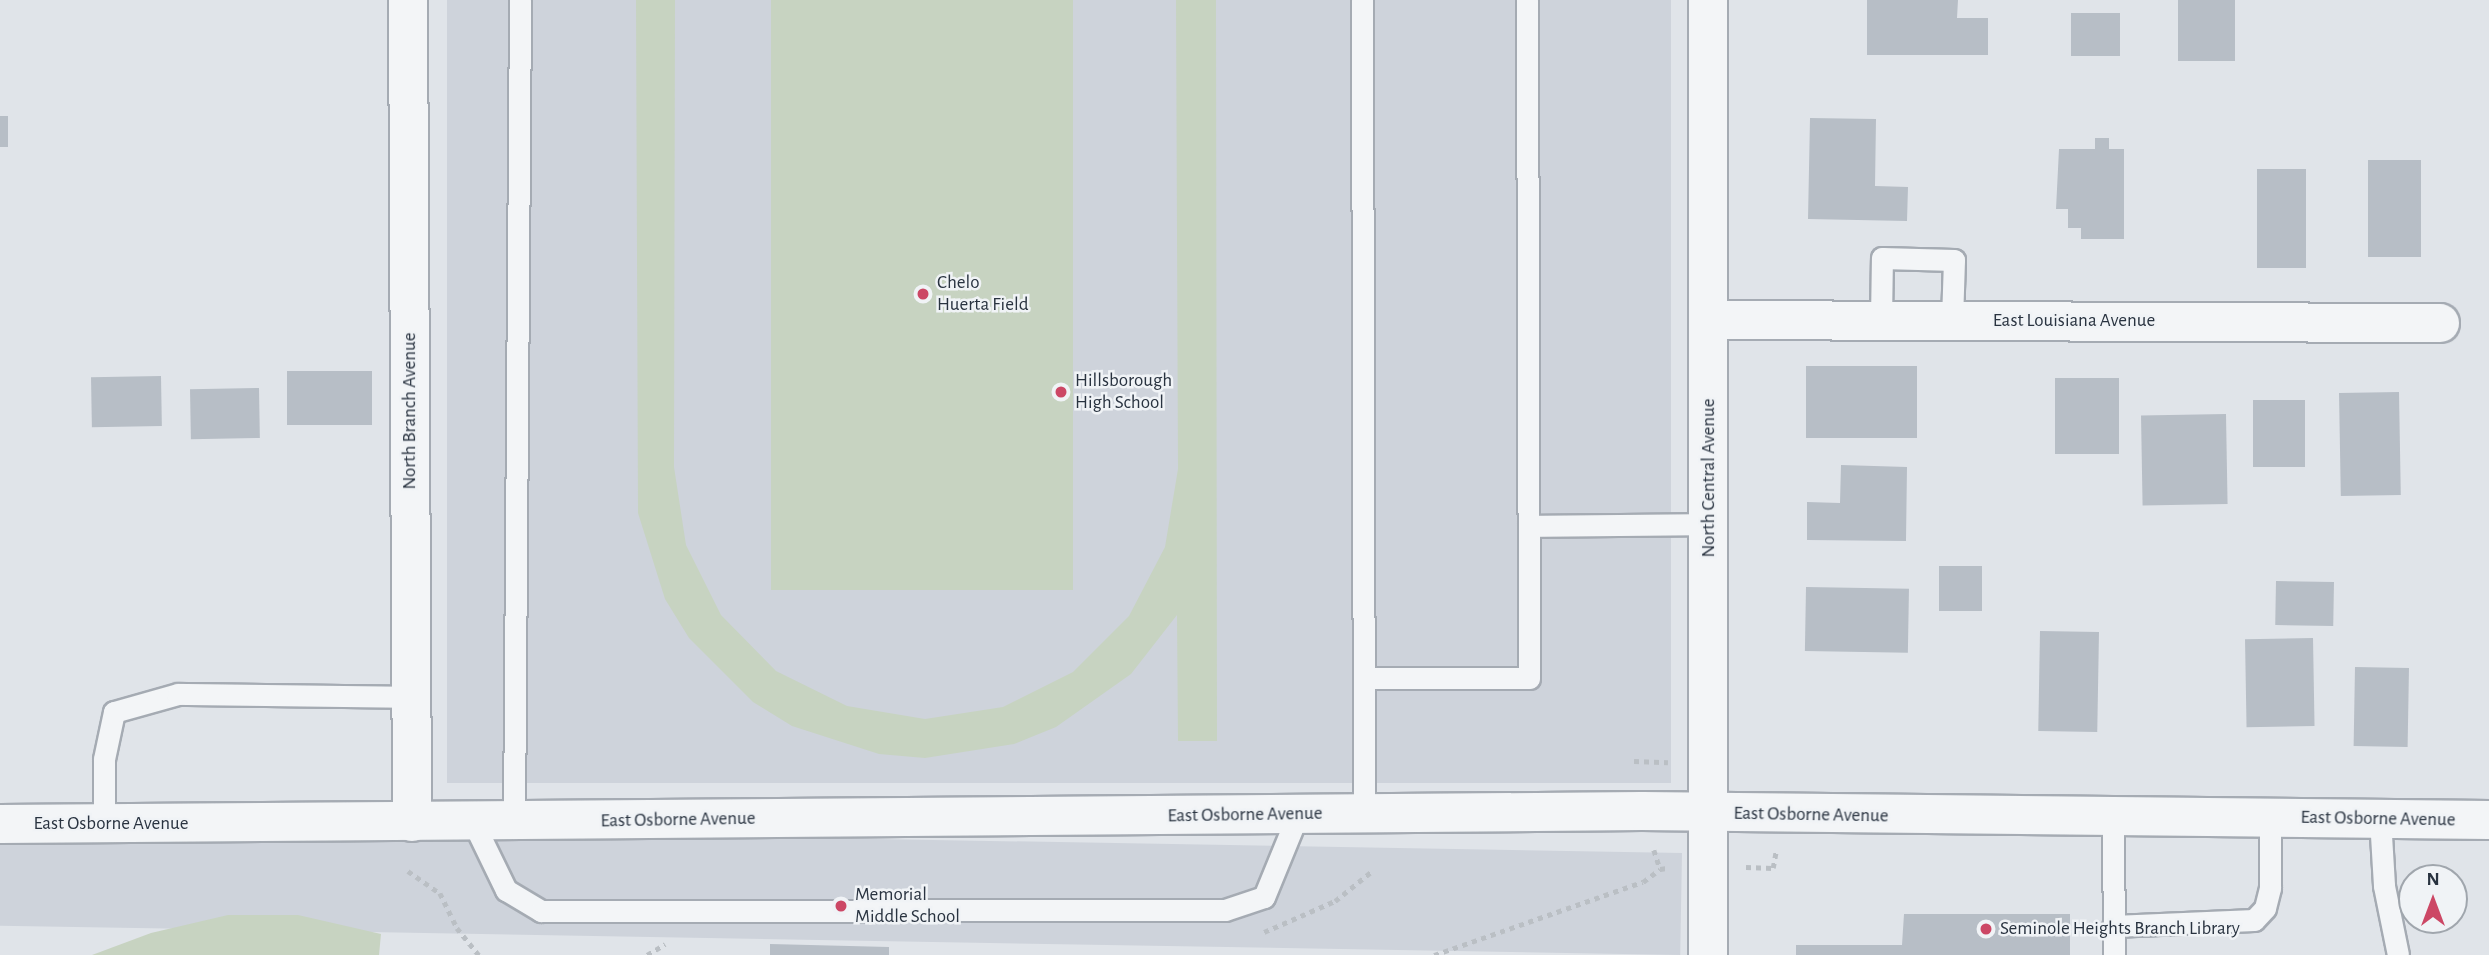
<!DOCTYPE html>
<html>
<head>
<meta charset="utf-8">
<style>
  body { margin:0 }
  #map { position:relative; width:2489px; height:955px; overflow:hidden; background:#e0e4e9; font-family:"Alegreya Sans",sans-serif }
  div>[style] { position:absolute }
  [style*='--x'] { left:calc(var(--x)*1px); top:calc(var(--y)*1px); width:calc(var(--w)*1px); rotate:calc(var(--a)*1deg) }
  .built>* { inset:0; background:#ced3db; transform-origin:0 0 }
  .green>* { inset:0; background:#c7d3c1; transform-origin:0 0 }
  .building>* { inset:0; background:#b7bec6; transform-origin:0 0 }
  .path>* { height:4.5px; margin-top:-2.25px; transform-origin:0; background:repeating-linear-gradient(90deg,#babfc4 0 5px,transparent 0 10px) }
  .roads { filter:drop-shadow(2px 0 #a5abb3) drop-shadow(-2px 0 #a5abb3) drop-shadow(0 2px #a5abb3) drop-shadow(0 -2px #a5abb3) }
  .service>* { height:21px; margin:-10.5px; padding:0 10.5px; transform-origin:10.5px; border-radius:10.5px; background:#f3f5f7 }
  .minor>* { height:38px; margin:-19px; padding:0 19px; transform-origin:19px; border-radius:19px; background:#f3f5f7 }
  .tertiary>* { height:38px; margin:-19px; padding:0 19px; transform-origin:19px; border-radius:19px; background:#f3f5f7 }
  .dots>* { width:19px; height:19px; translate:-50% -50%; box-sizing:border-box; border:4px solid #f0f3f6; border-radius:50% }
  span { translate:-50% -50%; white-space:nowrap; text-align:center; line-height:1.15; -webkit-text-stroke:5px #f0f3f6; paint-order:stroke }
  .poi-label { font-size:19px; color:#293340 }
  .left { translate:0 -50%; text-align:left }
  .street-label { font-size:19px; color:#293340 }
  .north { position:absolute; left:2398px; top:864px; width:70px; height:70px; box-sizing:border-box; background:#f0f3f6; border:2px solid #a0a6ad; border-radius:50%; rotate:0deg; font-size:19px; font-weight:700; line-height:28px; text-align:center; color:#293340 }
  .north::after { content:''; display:block; margin:auto; width:24px; height:32px; background:#cc4765; clip-path:polygon(50% 0,100% 100%,50% 72%,0 100%) }
</style>
</head>
<body>
<div id="map">
  <div class="built">
    <i style="left:447px;top:0;width:1224px;height:783px"></i>
    <i style="left:1682px;top:853px;width:102px;height:1682px;rotate:91deg"></i>
  </div>
  <div class="green">
    <i style="clip-path:polygon(636px 0,675px 0,674px 467px,686px 545px,721px 615px,776px 671px,847px 706px,925px 719px,1003px 707px,1073px 672px,1129px 616px,1165px 547px,1178px 469px,1176px 0,1216px 0,1217px 741px,1178px 741px,1177px 615px,1131px 674px,1056px 727px,1014px 744px,925px 758px,879px 754px,792px 726px,753px 702px,689px 638px,665px 599px,638px 513px)"></i>
    <i style="left:771px;top:0;width:302px;height:590px"></i>
    <i style="clip-path:polygon(228px 915px,298px 915px,381px 934px,379px 955px,92px 955px,151px 933px)"></i>
  </div>
  <div class="building">
    <i style="clip-path:polygon(1867px 0,1958px 0,1957px 18px,1988px 18px,1988px 55px,1867px 55px)"></i>
    <i style="left:2178px;top:0;width:57px;height:61px"></i>
    <i style="left:2120px;top:13px;width:43px;height:49px;rotate:90deg"></i>
    <i style="left:0;top:116px;width:8px;height:31px"></i>
    <i style="clip-path:polygon(1810px 118px,1876px 119px,1875px 186px,1908px 187px,1907px 221px,1808px 219px)"></i>
    <i style="clip-path:polygon(2095px 138px,2109px 138px,2109px 149px,2124px 149px,2124px 239px,2081px 239px,2081px 228px,2068px 228px,2068px 209px,2056px 209px,2059px 149px,2095px 149px)"></i>
    <i style="left:2368px;top:160px;width:53px;height:97px"></i>
    <i style="left:2257px;top:169px;width:49px;height:99px"></i>
    <i style="left:1806px;top:366px;width:111px;height:72px"></i>
    <i style="left:287px;top:371px;width:85px;height:54px"></i>
    <i style="left:161px;top:376px;width:50px;height:70px;rotate:89deg"></i>
    <i style="left:2055px;top:378px;width:64px;height:76px"></i>
    <i style="left:259px;top:388px;width:50px;height:69px;rotate:89deg"></i>
    <i style="left:2399px;top:392px;width:103px;height:60px;rotate:89deg"></i>
    <i style="left:2305px;top:400px;width:67px;height:52px;rotate:90deg"></i>
    <i style="left:2226px;top:414px;width:90px;height:85px;rotate:89deg"></i>
    <i style="clip-path:polygon(1841px 465px,1907px 467px,1906px 541px,1807px 540px,1807px 502px,1840px 503px)"></i>
    <i style="left:1939px;top:566px;width:43px;height:45px"></i>
    <i style="left:2276px;top:581px;width:58px;height:44px;rotate:1deg"></i>
    <i style="left:1806px;top:587px;width:103px;height:64px;rotate:1deg"></i>
    <i style="left:2040px;top:631px;width:59px;height:100px;rotate:1deg"></i>
    <i style="left:2313px;top:638px;width:88px;height:68px;rotate:89deg"></i>
    <i style="left:2355px;top:667px;width:54px;height:79px;rotate:1deg"></i>
    <i style="clip-path:polygon(1904px 914px,2070px 914px,2070px 955px,1796px 955px,1796px 945px,1902px 945px)"></i>
    <i style="clip-path:polygon(770px 944px,889px 947px,889px 955px,770px 955px)"></i>
  </div>
  <div class="path">
    <i style="--x:1634;--y:761;--w:34;--a:2"></i>
    <i style="--x:1654;--y:850;--w:20;--a:72"></i>
    <i style="--x:1660;--y:869;--w:7;--a:-8"></i>
    <i style="--x:1746;--y:867;--w:27;--a:2"></i>
    <i style="--x:1773;--y:868;--w:17;--a:-80"></i>
    <i style="--x:408;--y:871;--w:39;--a:35"></i>
    <i style="--x:440;--y:893;--w:39;--a:64"></i>
    <i style="--x:457;--y:928;--w:35;--a:51"></i>
    <i style="--x:1264;--y:932;--w:77;--a:-23.6"></i>
    <i style="--x:1335;--y:901;--w:46;--a:-38.9"></i>
    <i style="--x:647;--y:955;--w:21;--a:-31"></i>
    <i style="--x:1434;--y:955;--w:221;--a:-19.3"></i>
    <i style="--x:1643;--y:882;--w:21;--a:-37"></i>
  </div>
  <div class="roads">
    <div class="service">
      <i style="--x:1362;--y:0;--w:814;--a:89.86"></i>
      <i style="--x:1881;--y:319;--w:61;--a:-89.1"></i>
      <i style="--x:1882;--y:258;--w:72;--a:1.6"></i>
      <i style="--x:1954;--y:260;--w:60;--a:91.9"></i>
      <i style="--x:1529;--y:526;--w:180;--a:-0.6"></i>
      <i style="--x:1365;--y:678;--w:164;--a:0"></i>
      <i style="--x:1529;--y:678;--w:678;--a:-90.17"></i>
      <i style="--x:2113;--y:817;--w:138;--a:89.6"></i>
      <i style="--x:2380;--y:818;--w:68;--a:86.6"></i>
      <i style="--x:2384;--y:886;--w:70;--a:78.5"></i>
      <i style="--x:473;--y:822;--w:76;--a:64.1"></i>
      <i style="--x:506;--y:890;--w:41;--a:31"></i>
      <i style="--x:541;--y:911;--w:684;--a:-0.08"></i>
      <i style="--x:1225;--y:910;--w:41;--a:-18.4"></i>
      <i style="--x:1264;--y:897;--w:90;--a:-67.7"></i>
      <i style="--x:514;--y:822;--w:822;--a:-89.58"></i>
      <i style="--x:104;--y:824;--w:65;--a:-90"></i>
      <i style="--x:104;--y:759;--w:48;--a:-78"></i>
      <i style="--x:114;--y:712;--w:66;--a:-15.7"></i>
      <i style="--x:178;--y:694;--w:233;--a:0.7"></i>
      <i style="--x:2113;--y:926;--w:141;--a:-2.4"></i>
      <i style="--x:2254;--y:920;--w:16;--a:-47"></i>
      <i style="--x:2265;--y:908;--w:21;--a:-76"></i>
      <i style="--x:2270;--y:888;--w:70;--a:-90"></i>
    </div>
    <div class="minor">
      <i style="--x:408;--y:0;--w:822;--a:89.72"></i>
      <i style="--x:1709;--y:320;--w:731;--a:0.24"></i>
    </div>
    <div class="tertiary">
      <i style="--x:0;--y:824;--w:1642;--a:-0.45"></i>
      <i style="--x:1642;--y:811;--w:847;--a:0.61"></i>
      <i style="--x:1708;--y:955;--w:955;--a:-90"></i>
    </div>
  </div>
  <div class="dots">
    <i style="left:923px;top:294px;background:#cc4765"></i>
    <i style="left:1061px;top:392px;background:#cc4765"></i>
    <i style="left:841px;top:906px;background:#cc4765"></i>
    <i style="left:1986px;top:929px;background:#cc4765"></i>
  </div>
  <div class="poi-label">
    <span class="left" style="left:937px;top:294px">Chelo<br>Huerta Field</span>
    <span class="left" style="left:1075px;top:392px">Hillsborough<br>High School</span>
    <span class="left" style="left:855px;top:906px">Memorial<br>Middle School</span>
    <span class="left" style="left:2000px;top:929px">Seminole Heights Branch Library</span>
  </div>
  <div class="street-label">
    <span style="left:2074px;top:321px">East Louisiana Avenue</span>
    <span style="left:410px;top:411px;rotate:-90deg">North Branch Avenue</span>
    <span style="left:1709px;top:478px;rotate:-90deg">North Central Avenue</span>
    <span style="left:1245px;top:815px;rotate:-1deg">East Osborne Avenue</span>
    <span style="left:1811px;top:815px;rotate:1deg">East Osborne Avenue</span>
    <span style="left:2378px;top:819px;rotate:1deg">East Osborne Avenue</span>
    <span style="left:678px;top:820px;rotate:-1deg">East Osborne Avenue</span>
    <span style="left:111px;top:824px">East Osborne Avenue</span>
  </div>
  <div class="north">N</div>
</div>
</body>
</html>
